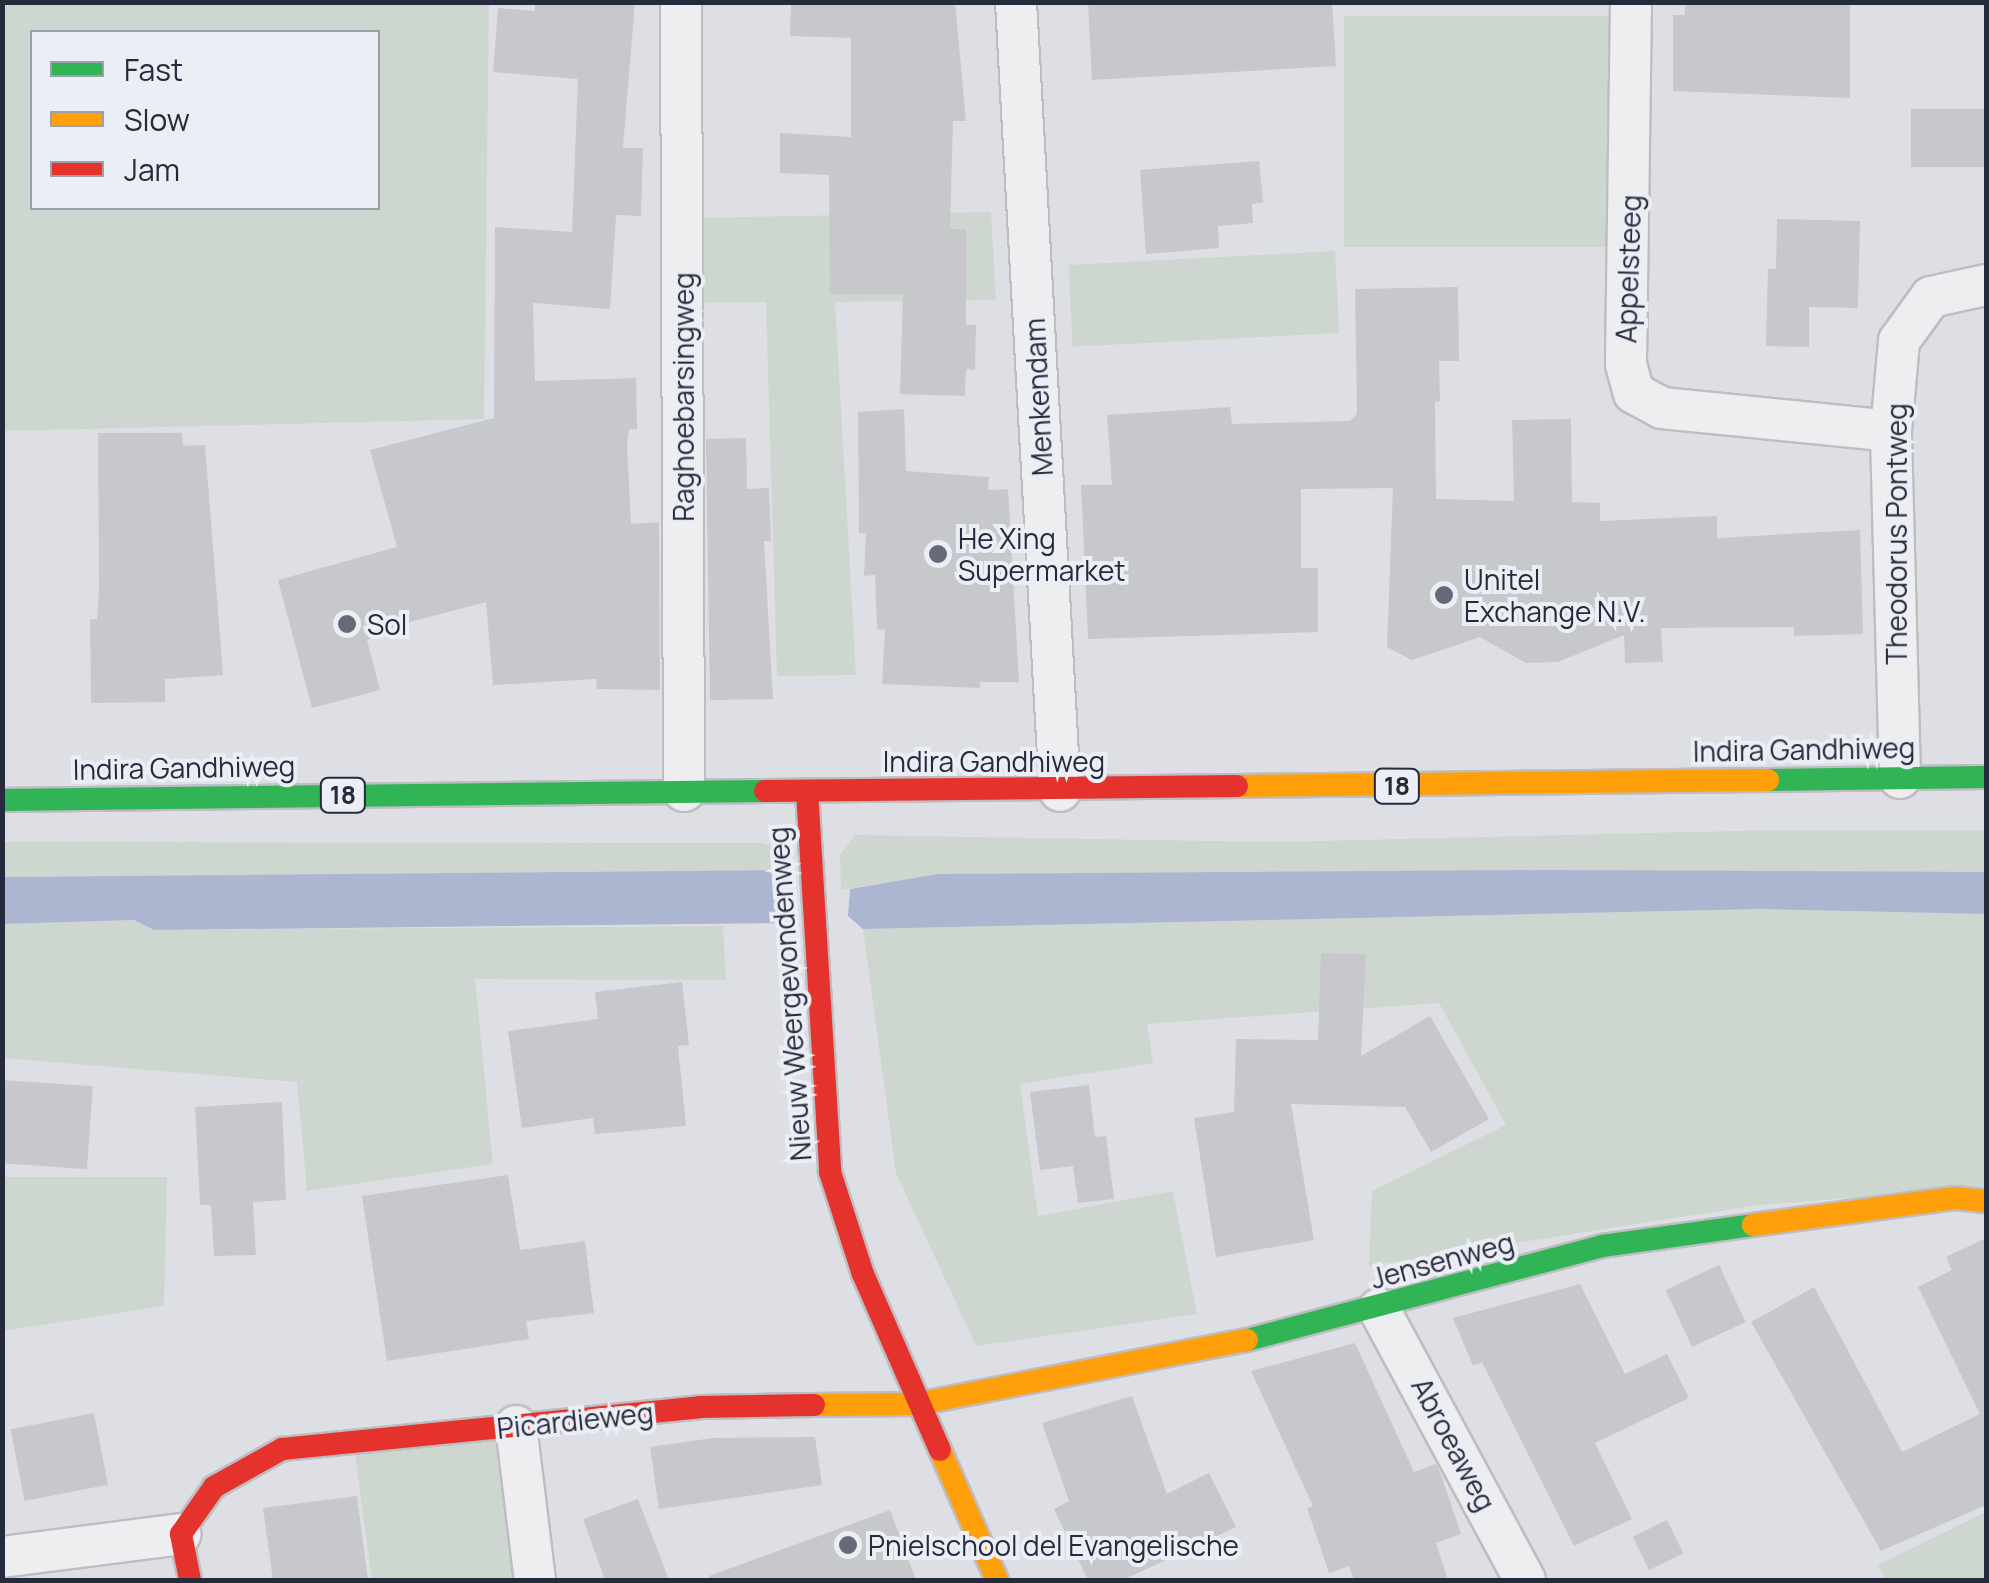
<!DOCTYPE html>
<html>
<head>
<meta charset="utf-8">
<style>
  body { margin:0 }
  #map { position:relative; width:1989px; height:1583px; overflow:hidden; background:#dedfe4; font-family:Manrope,sans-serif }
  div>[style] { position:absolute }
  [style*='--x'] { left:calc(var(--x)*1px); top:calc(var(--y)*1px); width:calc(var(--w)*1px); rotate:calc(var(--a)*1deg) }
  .green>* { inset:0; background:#cdd7cf; transform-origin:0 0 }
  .water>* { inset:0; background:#acb6d0 }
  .building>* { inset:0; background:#c7c8cc; transform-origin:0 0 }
  .roads { filter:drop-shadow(2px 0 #bdbdc2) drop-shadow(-2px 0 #bdbdc2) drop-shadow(0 2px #bdbdc2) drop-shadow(0 -2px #bdbdc2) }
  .street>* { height:40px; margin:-20px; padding:0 20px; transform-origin:20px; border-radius:20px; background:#eeeef1 }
  .fast>* { height:22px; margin:-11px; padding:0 11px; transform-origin:11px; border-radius:11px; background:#30b455 }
  .slow>* { height:22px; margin:-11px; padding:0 11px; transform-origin:11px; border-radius:11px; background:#ff9f0a }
  .jam>* { height:22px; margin:-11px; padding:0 11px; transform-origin:11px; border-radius:11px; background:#e5322d }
  .dots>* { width:28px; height:28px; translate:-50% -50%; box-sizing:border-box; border:5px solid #ebeef4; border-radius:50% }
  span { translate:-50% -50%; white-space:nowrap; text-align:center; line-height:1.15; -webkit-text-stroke:8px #ebeef4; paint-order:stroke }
  .shield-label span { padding:2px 8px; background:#ebeef4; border:2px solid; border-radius:8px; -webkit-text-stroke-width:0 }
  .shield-label { font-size:25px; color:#262a3d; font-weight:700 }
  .street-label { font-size:28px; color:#262a3d }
  .poi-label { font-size:28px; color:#262a3d }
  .left { translate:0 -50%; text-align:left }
  .frame { position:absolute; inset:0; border:5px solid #262a3d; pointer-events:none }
  .legend { position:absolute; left:30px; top:30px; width:350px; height:180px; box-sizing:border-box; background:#ebeef4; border:2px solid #9ca0ab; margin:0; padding:12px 18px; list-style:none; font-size:30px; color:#262a3d }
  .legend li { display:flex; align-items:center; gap:20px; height:50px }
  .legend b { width:50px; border:2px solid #9ca0ab }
</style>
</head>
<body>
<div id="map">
  <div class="green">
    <i style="clip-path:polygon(evenodd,3px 2px,489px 3px,484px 419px,3px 431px,3px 2px,378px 32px,378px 208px,32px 208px,32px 32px,378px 32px)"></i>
    <i style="left:1344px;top:16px;width:274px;height:231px"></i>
    <i style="clip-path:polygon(991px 212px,996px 300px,835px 302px,856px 675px,777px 676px,766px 302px,698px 303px,695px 218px)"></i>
    <i style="left:1335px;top:251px;width:82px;height:267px;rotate:87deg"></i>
    <i style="clip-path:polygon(1775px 830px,1986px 830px,1986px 872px,937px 874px,841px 890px,840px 855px,855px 835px,1276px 842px)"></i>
    <i style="clip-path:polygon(2px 842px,762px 843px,787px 851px,783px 870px,3px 877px)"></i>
    <i style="clip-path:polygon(1761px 909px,1986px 914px,1986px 1188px,1758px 1205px,1369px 1266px,1372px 1191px,1506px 1125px,1439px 1003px,1147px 1024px,1153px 1063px,1020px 1084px,1038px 1216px,1173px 1191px,1197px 1314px,976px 1346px,896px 1173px,863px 929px)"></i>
    <i style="clip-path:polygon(134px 920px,154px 930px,723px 926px,726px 980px,475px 979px,493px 1164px,307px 1191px,297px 1082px,3px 1058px,2px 924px)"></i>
    <i style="clip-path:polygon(3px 1177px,167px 1177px,164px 1306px,3px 1331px)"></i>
    <i style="clip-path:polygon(503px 1427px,522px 1580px,372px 1580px,352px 1433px)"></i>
    <i style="clip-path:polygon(1986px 1512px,1986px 1580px,1885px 1580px,1878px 1565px)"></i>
  </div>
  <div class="water">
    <i style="clip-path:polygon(783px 870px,785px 923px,154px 930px,134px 920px,3px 924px,3px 877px)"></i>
    <i style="clip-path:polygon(1544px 870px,1986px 872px,1986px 914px,1761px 909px,863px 929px,848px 916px,850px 889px,937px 874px)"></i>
  </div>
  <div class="building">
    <i style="clip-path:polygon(535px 2px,635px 2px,623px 148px,643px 148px,641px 216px,616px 215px,610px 309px,533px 303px,535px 381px,636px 378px,637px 429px,629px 429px,627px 445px,631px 524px,659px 522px,660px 690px,597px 689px,596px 679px,493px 685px,486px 602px,399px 625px,367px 640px,380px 690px,312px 708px,278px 580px,397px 547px,370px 450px,494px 418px,495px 227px,572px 232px,578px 79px,493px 72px,498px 8px,535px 11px)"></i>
    <i style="clip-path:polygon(791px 2px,955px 2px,966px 121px,953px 121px,950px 229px,966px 229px,966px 325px,976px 325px,975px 370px,966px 369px,965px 396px,900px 394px,903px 294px,830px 294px,829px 175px,780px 173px,780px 133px,851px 137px,851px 38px,790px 36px)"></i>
    <i style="clip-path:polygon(1088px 2px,1332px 2px,1336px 66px,1092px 80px)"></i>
    <i style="clip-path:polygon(1685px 2px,1850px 2px,1850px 98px,1673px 91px,1673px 15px,1685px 15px)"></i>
    <i style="left:1911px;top:109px;width:75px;height:58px"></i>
    <i style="clip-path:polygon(1259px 161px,1263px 202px,1252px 204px,1253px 223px,1218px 226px,1219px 248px,1146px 254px,1140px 170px)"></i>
    <i style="clip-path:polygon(1777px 219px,1860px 221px,1858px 308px,1809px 307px,1809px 347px,1766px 346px,1768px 269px,1776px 269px)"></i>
    <i style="clip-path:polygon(1458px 287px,1459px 361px,1439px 361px,1440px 401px,1435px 402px,1436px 499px,1514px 501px,1512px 420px,1571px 419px,1572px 502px,1600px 503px,1600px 521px,1717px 516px,1717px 538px,1860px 530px,1863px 634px,1794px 636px,1794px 627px,1661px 628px,1663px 662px,1625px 663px,1624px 635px,1558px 662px,1526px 663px,1480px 637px,1412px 660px,1387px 647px,1393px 488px,1301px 489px,1301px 568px,1318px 568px,1318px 632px,1088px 639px,1081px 485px,1112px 485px,1107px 415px,1230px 407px,1232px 424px,1350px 421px,1357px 414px,1355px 289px)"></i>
    <i style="clip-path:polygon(904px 409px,906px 471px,989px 477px,988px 490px,1008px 489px,1019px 682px,980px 682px,980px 688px,882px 684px,885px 630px,877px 629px,875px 575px,864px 576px,866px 533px,859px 533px,858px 412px)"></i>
    <i style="clip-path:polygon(98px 433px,182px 433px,183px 446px,205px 445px,223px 675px,165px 679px,165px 702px,91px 703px,90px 619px,97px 619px,99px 589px)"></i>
    <i style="clip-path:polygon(746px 438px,747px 489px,769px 488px,771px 541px,764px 541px,773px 699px,710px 700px,706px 439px)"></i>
    <i style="clip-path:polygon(1321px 953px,1366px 954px,1361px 1056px,1430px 1016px,1489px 1119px,1431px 1152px,1405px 1107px,1291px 1104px,1314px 1240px,1216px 1257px,1194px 1118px,1234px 1112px,1236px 1039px,1318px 1040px)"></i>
    <i style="clip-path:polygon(682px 982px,689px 1045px,678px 1046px,686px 1126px,595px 1134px,593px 1118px,522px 1128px,508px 1031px,598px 1019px,595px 992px)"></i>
    <i style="left:2px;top:1080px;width:91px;height:83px;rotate:4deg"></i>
    <i style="clip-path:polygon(1089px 1085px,1095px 1137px,1106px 1136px,1114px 1199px,1078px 1203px,1073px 1166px,1040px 1170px,1030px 1092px)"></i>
    <i style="clip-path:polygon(282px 1102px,286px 1200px,253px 1202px,256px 1255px,214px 1256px,211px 1205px,200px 1205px,195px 1107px)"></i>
    <i style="clip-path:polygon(508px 1175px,520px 1250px,585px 1241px,594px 1313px,526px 1321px,529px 1339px,387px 1361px,362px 1196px)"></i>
    <i style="clip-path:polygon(1986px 1238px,1986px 1505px,1881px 1551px,1751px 1322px,1814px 1287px,1902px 1452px,1980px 1414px,1918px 1287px,1952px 1270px,1946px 1257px)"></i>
    <i style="left:1719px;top:1265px;width:63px;height:59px;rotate:65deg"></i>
    <i style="clip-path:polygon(1580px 1284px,1625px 1374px,1667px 1354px,1689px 1398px,1595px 1443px,1632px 1519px,1574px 1546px,1482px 1362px,1473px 1366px,1453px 1318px)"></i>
    <i style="clip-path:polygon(1355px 1343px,1414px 1472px,1436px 1464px,1440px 1472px,1461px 1534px,1436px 1543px,1448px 1580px,1354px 1580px,1349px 1566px,1329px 1573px,1307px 1508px,1313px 1506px,1251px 1371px)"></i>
    <i style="clip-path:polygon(1132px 1396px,1167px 1494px,1209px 1473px,1236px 1527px,1123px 1580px,1088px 1580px,1054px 1509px,1069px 1501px,1042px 1423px)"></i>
    <i style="left:94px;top:1413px;width:73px;height:85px;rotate:79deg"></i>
    <i style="clip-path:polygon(815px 1437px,822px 1485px,659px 1509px,650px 1447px,713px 1438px)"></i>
    <i style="clip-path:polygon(357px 1496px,368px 1580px,273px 1580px,263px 1508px)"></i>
    <i style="clip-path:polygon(638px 1499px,669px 1580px,605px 1580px,583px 1519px)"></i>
    <i style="clip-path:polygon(890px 1510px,916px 1580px,710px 1580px,709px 1576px)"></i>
    <i style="left:1667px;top:1520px;width:37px;height:38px;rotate:64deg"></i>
  </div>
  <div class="roads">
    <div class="street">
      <i style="--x:681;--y:2;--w:789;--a:89.78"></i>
      <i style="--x:1016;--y:2;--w:790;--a:86.81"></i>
      <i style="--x:1631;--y:2;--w:362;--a:90.8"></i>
      <i style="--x:1626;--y:364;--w:30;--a:75"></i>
      <i style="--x:1634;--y:393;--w:32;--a:28"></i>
      <i style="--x:1662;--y:408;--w:230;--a:5.7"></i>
      <i style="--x:1900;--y:778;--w:347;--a:-91.5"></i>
      <i style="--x:1891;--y:431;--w:90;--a:-84.9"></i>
      <i style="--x:1899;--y:341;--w:54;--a:-54"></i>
      <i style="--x:1931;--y:297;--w:56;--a:-12.3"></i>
      <i style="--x:1379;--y:1309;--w:308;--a:61.7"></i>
      <i style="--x:516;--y:1426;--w:155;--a:83"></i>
      <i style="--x:2;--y:1557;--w:180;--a:-7.3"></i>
    </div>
    <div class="fast">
      <i style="--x:1768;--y:780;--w:218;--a:-0.8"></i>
      <i style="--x:2;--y:800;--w:763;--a:-0.68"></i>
      <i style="--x:1247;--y:1340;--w:367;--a:-14.8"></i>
      <i style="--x:1602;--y:1246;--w:152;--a:-7.9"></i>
    </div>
    <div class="slow">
      <i style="--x:1237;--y:786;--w:531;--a:-0.65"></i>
      <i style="--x:1753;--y:1225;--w:204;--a:-7.6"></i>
      <i style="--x:1955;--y:1198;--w:31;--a:6"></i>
      <i style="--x:814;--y:1405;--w:103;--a:-0.6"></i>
      <i style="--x:917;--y:1404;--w:336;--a:-11"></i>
      <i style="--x:940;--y:1450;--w:142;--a:66.3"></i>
    </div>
    <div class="jam">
      <i style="--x:765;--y:791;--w:472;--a:-0.6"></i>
      <i style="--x:807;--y:791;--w:382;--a:86.5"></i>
      <i style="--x:830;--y:1172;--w:107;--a:72.1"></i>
      <i style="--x:863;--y:1274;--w:192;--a:66.4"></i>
      <i style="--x:190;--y:1580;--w:47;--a:-101.1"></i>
      <i style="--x:181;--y:1534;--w:57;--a:-54.9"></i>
      <i style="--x:214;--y:1487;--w:78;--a:-29.2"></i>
      <i style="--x:282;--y:1449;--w:420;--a:-5.7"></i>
      <i style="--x:700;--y:1407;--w:114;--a:-1"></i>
    </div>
  </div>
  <div class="dots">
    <i style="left:938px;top:554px;background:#666977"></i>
    <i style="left:1444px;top:595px;background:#666977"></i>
    <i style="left:347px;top:624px;background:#666977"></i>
    <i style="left:848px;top:1545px;background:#666977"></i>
  </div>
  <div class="shield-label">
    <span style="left:1397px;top:786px">18</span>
    <span style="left:343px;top:795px">18</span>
  </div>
  <div class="street-label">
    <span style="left:1628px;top:269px;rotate:-88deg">Appelsteeg</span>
    <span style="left:683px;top:397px;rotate:-90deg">Raghoebarsingweg</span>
    <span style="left:1038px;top:397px;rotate:-93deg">Menkendam</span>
    <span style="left:1896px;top:534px;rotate:-90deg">Theodorus Pontweg</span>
    <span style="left:1804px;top:749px;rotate:-1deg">Indira Gandhiweg</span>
    <span style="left:994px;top:761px">Indira Gandhiweg</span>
    <span style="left:184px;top:767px;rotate:-1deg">Indira Gandhiweg</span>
    <span style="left:789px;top:994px;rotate:-94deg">Nieuw Weergevondenweg</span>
    <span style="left:1442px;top:1260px;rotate:-15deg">Jensenweg</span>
    <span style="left:575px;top:1420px;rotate:-6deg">Picardieweg</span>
    <span style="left:1454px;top:1444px;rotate:62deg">Abroeaweg</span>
  </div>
  <div class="poi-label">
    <span class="left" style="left:958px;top:554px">He Xing<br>Supermarket</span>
    <span class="left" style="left:1464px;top:595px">Unitel<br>Exchange N.V.</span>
    <span class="left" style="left:367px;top:624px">Sol</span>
    <span class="left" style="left:868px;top:1545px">Pnielschool del Evangelische</span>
  </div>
  <div class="frame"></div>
  <ul class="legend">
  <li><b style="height:12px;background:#30b455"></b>Fast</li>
  <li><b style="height:12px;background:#ff9f0a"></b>Slow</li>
  <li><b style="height:12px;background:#e5322d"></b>Jam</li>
  </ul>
</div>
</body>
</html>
